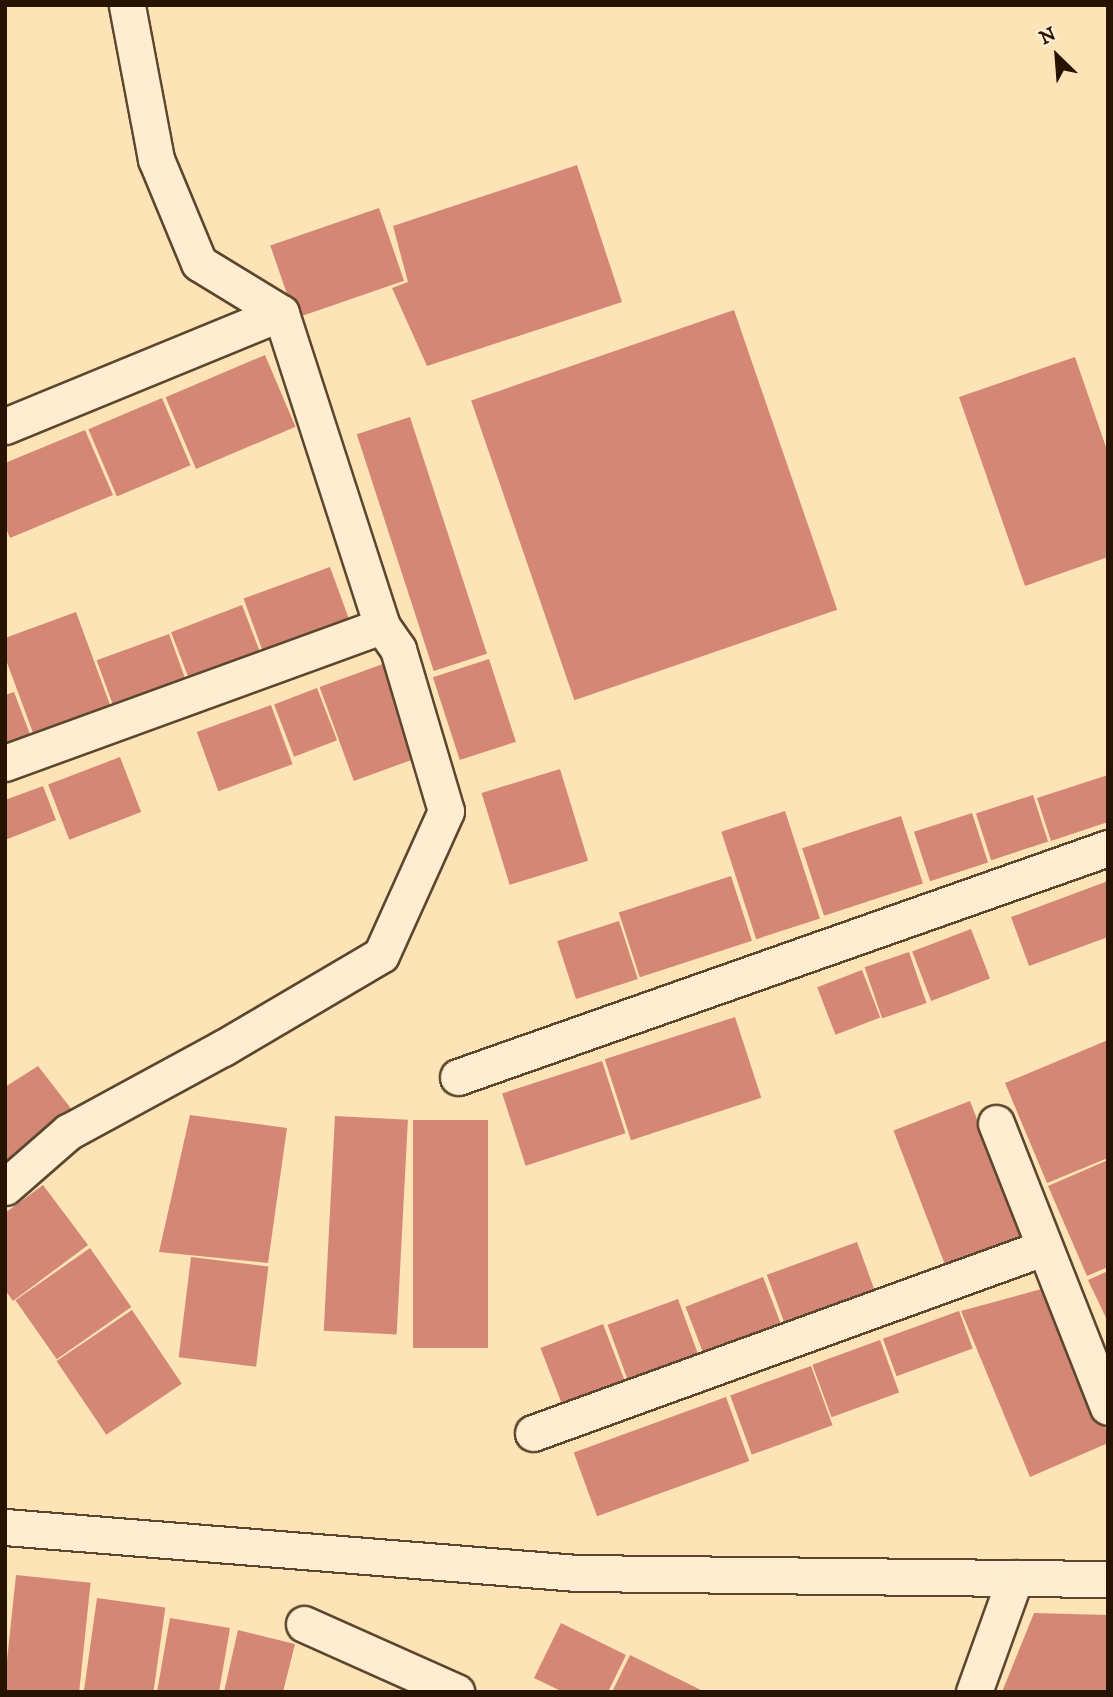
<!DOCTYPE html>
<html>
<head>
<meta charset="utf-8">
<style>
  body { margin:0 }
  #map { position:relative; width:1113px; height:1697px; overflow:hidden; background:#fde4b7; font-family:"IM FELL DW Pica",serif }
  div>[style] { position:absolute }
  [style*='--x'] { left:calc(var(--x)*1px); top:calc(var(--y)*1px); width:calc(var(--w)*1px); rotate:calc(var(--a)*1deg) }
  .building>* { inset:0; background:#d48774; transform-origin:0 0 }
  .roads { filter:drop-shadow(2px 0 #5c472e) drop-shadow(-2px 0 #5c472e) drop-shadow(0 2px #5c472e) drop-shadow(0 -2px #5c472e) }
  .minor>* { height:35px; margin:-17.5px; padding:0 17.5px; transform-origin:17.5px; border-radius:17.5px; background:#feedd0 }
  span { translate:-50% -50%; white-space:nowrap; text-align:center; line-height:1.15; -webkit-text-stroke:7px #feedd0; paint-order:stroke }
  .frame { position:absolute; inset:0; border:7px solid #261301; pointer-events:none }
  .north { position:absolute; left:1022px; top:21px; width:70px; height:70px; -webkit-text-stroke:5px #feedd0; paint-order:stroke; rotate:335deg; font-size:19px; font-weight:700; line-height:28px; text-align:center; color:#261301 }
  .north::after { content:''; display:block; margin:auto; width:24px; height:32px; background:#261301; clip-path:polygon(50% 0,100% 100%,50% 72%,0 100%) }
</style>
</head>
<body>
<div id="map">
  <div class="building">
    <i style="clip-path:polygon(577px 165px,622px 302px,427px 366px,392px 288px,408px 282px,393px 226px)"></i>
    <i style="left:379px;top:208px;width:77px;height:115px;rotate:71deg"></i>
    <i style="left:734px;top:310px;width:317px;height:278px;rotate:71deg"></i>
    <i style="left:265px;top:355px;width:78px;height:108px;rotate:67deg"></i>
    <i style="clip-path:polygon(1075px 357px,1108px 453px,1108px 557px,1025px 586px,959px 397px)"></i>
    <i style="left:162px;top:398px;width:73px;height:80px;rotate:67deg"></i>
    <i style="left:410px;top:417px;width:249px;height:56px;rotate:72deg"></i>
    <i style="clip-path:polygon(85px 430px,113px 495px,10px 538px,5px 526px,5px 463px)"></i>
    <i style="left:330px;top:567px;width:63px;height:92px;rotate:70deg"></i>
    <i style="left:242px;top:605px;width:57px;height:76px;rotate:69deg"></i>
    <i style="clip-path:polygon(76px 612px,113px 713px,36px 741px,5px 657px,5px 638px)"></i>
    <i style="left:169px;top:634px;width:54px;height:77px;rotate:70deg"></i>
    <i style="left:489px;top:659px;width:87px;height:59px;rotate:72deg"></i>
    <i style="left:391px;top:661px;width:100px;height:76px;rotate:70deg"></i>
    <i style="left:317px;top:688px;width:56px;height:46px;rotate:69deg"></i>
    <i style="clip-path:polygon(14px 692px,33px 742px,5px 752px,5px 695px)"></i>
    <i style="left:271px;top:705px;width:63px;height:79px;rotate:70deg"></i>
    <i style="left:120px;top:757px;width:59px;height:77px;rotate:69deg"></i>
    <i style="left:560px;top:769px;width:96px;height:82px;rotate:73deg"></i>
    <i style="clip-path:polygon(1108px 775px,1108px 822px,1051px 841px,1037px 798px)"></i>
    <i style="clip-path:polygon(43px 786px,56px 820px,5px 840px,5px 800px)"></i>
    <i style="left:1033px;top:795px;width:49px;height:60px;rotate:72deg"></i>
    <i style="left:785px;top:811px;width:113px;height:67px;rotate:72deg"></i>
    <i style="left:972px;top:813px;width:52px;height:61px;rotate:72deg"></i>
    <i style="left:901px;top:816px;width:71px;height:104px;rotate:72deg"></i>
    <i style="left:731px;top:876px;width:68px;height:118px;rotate:72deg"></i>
    <i style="clip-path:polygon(1108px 881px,1108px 937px,1029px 966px,1011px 917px)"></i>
    <i style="left:619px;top:921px;width:61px;height:65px;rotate:72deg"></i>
    <i style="left:971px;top:929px;width:53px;height:63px;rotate:69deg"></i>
    <i style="left:909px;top:952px;width:54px;height:47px;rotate:71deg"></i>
    <i style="left:862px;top:970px;width:51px;height:48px;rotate:69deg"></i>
    <i style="left:735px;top:1017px;width:85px;height:137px;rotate:72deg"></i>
    <i style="clip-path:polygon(1108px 1040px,1108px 1158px,1047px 1183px,1005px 1083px)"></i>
    <i style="left:602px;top:1061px;width:76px;height:105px;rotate:72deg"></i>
    <i style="clip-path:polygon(38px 1066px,76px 1115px,5px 1169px,5px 1087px)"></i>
    <i style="left:970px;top:1101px;width:154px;height:82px;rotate:69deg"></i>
    <i style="clip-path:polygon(190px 1115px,287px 1128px,268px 1263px,159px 1252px)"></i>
    <i style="left:335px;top:1116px;width:73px;height:215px;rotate:3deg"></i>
    <i style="left:413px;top:1120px;width:75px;height:228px"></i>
    <i style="clip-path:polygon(1108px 1160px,1108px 1267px,1087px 1276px,1048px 1186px)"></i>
    <i style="clip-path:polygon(43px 1185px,88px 1245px,13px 1301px,5px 1290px,5px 1213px)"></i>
    <i style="left:857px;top:1242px;width:54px;height:96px;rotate:70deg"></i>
    <i style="left:90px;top:1248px;width:72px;height:91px;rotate:55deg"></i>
    <i style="left:191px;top:1257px;width:78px;height:101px;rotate:7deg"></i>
    <i style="clip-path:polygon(1108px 1271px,1108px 1322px,1088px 1280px)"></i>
    <i style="left:763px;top:1277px;width:53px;height:83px;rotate:69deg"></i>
    <i style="clip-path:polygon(1045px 1288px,1108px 1434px,1108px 1443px,1030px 1477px,961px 1311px)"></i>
    <i style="left:678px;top:1299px;width:63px;height:75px;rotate:70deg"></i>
    <i style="left:132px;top:1310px;width:89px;height:91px;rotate:56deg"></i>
    <i style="left:959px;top:1311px;width:40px;height:81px;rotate:70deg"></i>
    <i style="left:603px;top:1324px;width:65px;height:67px;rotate:69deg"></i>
    <i style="left:880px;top:1340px;width:56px;height:72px;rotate:70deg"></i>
    <i style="left:811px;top:1366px;width:63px;height:86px;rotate:70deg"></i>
    <i style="left:726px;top:1397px;width:68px;height:162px;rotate:70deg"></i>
    <i style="left:16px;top:1575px;width:75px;height:118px;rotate:6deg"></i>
    <i style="left:97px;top:1598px;width:69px;height:95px;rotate:8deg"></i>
    <i style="clip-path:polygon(1034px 1613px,1108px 1615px,1108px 1692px,1002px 1692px)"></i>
    <i style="clip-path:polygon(170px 1618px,230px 1628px,219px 1692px,157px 1692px)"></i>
    <i style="clip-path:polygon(561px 1623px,626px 1655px,608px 1692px,563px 1692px,534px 1678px)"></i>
    <i style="clip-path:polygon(238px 1630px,295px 1644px,283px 1692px,224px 1692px)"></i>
    <i style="clip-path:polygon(630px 1655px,705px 1692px,612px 1692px)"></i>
  </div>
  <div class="roads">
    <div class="minor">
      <i style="--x:5;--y:426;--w:298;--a:-22.3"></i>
      <i style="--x:5;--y:763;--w:401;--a:-20"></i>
      <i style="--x:458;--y:1077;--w:689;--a:-19.41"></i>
      <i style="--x:996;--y:1123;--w:305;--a:68.5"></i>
      <i style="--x:5;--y:1187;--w:84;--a:-41.1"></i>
      <i style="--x:68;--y:1132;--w:176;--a:-28.5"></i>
      <i style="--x:223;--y:1048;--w:183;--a:-30.5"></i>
      <i style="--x:381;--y:955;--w:158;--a:-65.7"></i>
      <i style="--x:446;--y:811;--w:169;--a:-106.5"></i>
      <i style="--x:398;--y:649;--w:28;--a:-125"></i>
      <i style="--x:382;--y:626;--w:329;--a:-107.9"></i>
      <i style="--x:281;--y:313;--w:96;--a:-148.6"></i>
      <i style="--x:199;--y:263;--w:113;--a:-112.5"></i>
      <i style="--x:156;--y:159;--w:157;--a:-100.7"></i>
      <i style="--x:533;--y:1433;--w:543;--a:-19.94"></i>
      <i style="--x:5;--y:1527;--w:574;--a:4.6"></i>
      <i style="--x:577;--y:1573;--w:531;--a:0.65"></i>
      <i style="--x:304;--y:1624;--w:167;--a:24.1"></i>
      <i style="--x:974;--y:1692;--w:121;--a:-70.2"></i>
    </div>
  </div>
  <div class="frame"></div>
  <div class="north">N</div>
</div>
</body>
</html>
